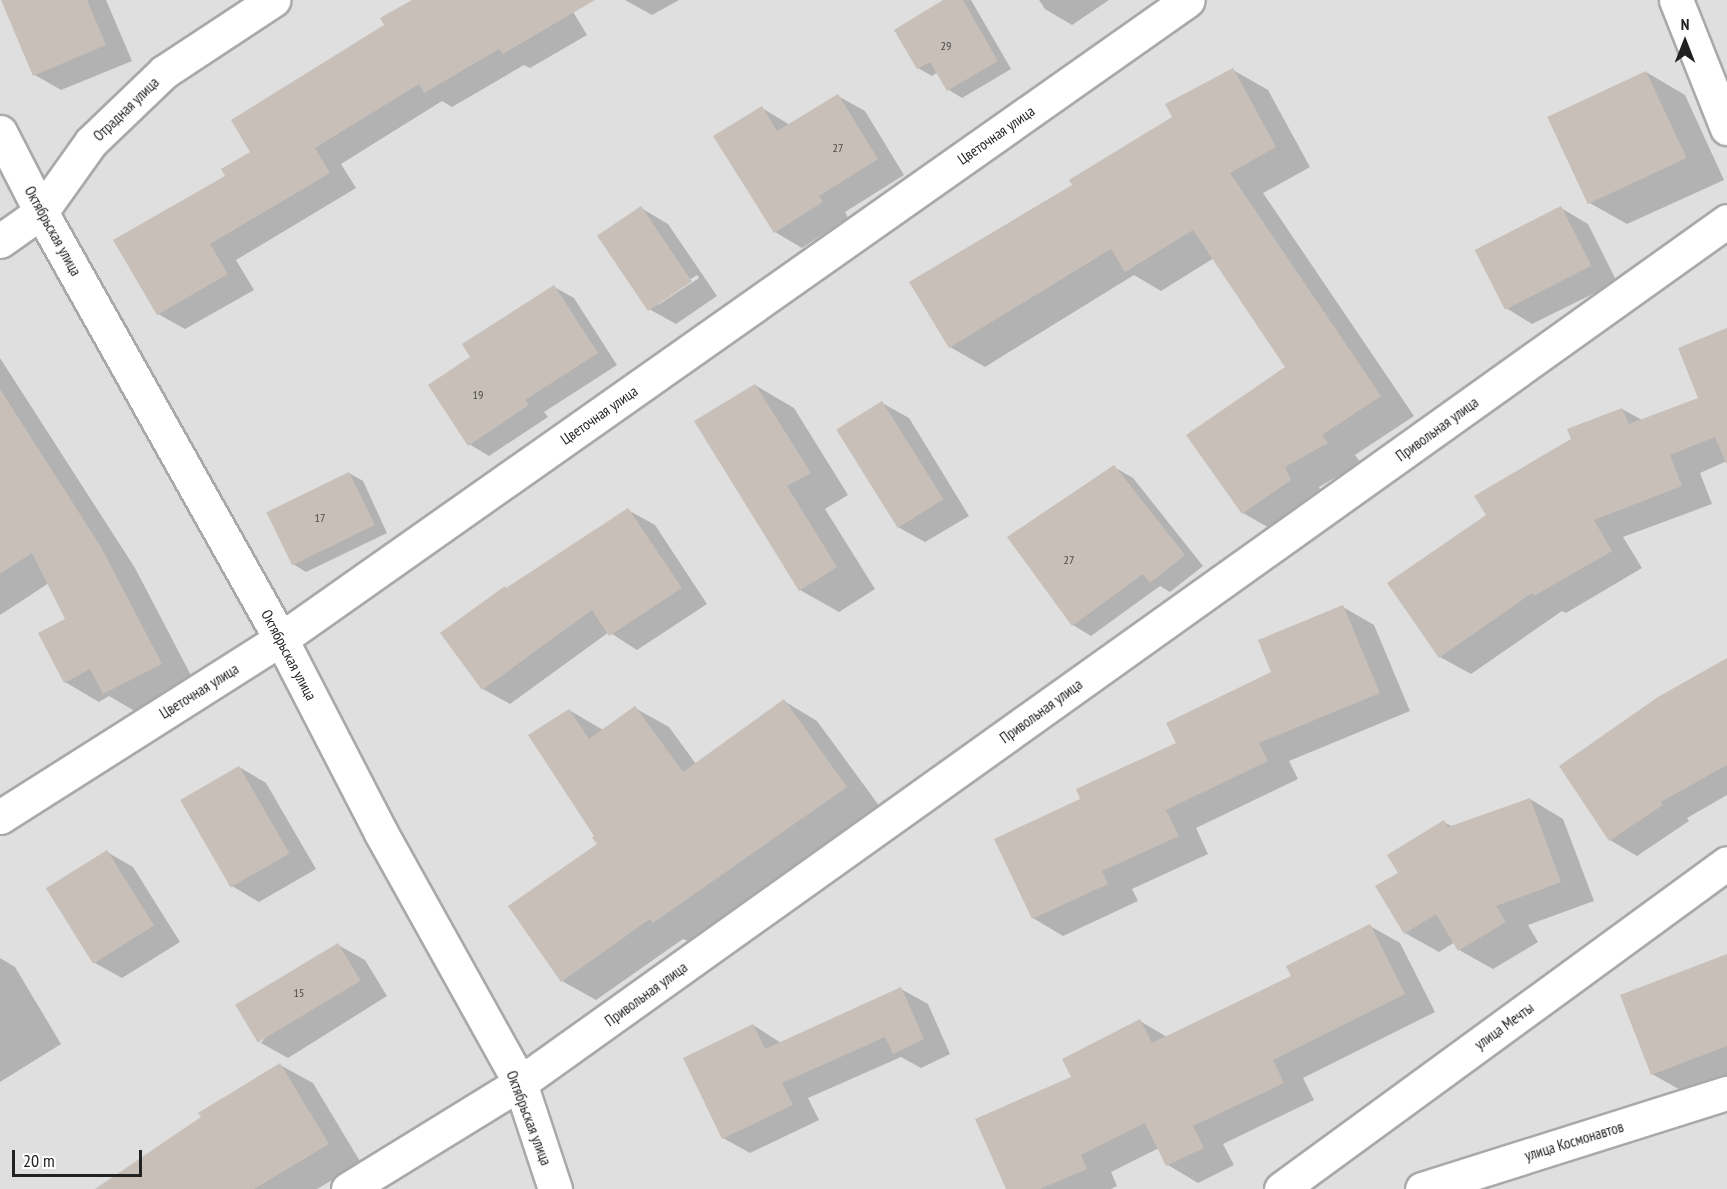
<!DOCTYPE html>
<html>
<head>
<meta charset="utf-8">
<style>
  body { margin:0 }
  #map { position:relative; width:1727px; height:1189px; overflow:hidden; background:#f2efe9; font-family:"PT Sans Narrow",sans-serif }
  div>[style] { position:absolute }
  [style*='--x'] { left:calc(var(--x)*1px); top:calc(var(--y)*1px); width:calc(var(--w)*1px); rotate:calc(var(--a)*1deg) }
  .residential>* { inset:0; background:#e0dfdf; transform-origin:0 0 }
  .shadow>* { inset:0; background:#0003 }
  .building>* { inset:0; background:#c7bfb8; transform-origin:0 0 }
  .roads { filter:drop-shadow(2px 0 #a9a9a9) drop-shadow(-2px 0 #a9a9a9) drop-shadow(0 2px #a9a9a9) drop-shadow(0 -2px #a9a9a9) }
  .minor>* { height:33px; margin:-16.5px; padding:0 16.5px; transform-origin:16.5px; border-radius:16.5px; background:#fff }
  span { translate:-50% -50%; white-space:nowrap; text-align:center; line-height:1.15; -webkit-text-stroke:5px #fff; paint-order:stroke }
  .number-label { font-size:12px; color:#4b4948 }
  .number-label span { -webkit-text-stroke-width:0 }
  .street-label { font-size:15px; color:#222 }
  .north { position:absolute; left:1655px; top:12px; width:60px; height:60px; -webkit-text-stroke:4px #fff; paint-order:stroke; rotate:0deg; font-size:16px; font-weight:700; line-height:24px; text-align:center; color:#222 }
  .north::after { content:''; display:block; margin:auto; width:21px; height:27px; background:#222; clip-path:polygon(50% 0,100% 100%,50% 72%,0 100%) }
  .scale { position:absolute; left:12px; top:1150px; width:130px; height:27px; box-sizing:border-box; border:3px solid #222; border-top:0; padding-left:8px; font-size:18px; line-height:21px; white-space:nowrap; color:#222; -webkit-text-stroke:4px #fff; paint-order:stroke }
</style>
</head>
<body>
<div id="map">
  <div class="residential">
    <i style="left:0;top:0;width:1727px;height:1189px"></i>
  </div>
  <div class="shadow">
    <i style="clip-path:polygon(3px 0,106px 0,132px 61px,61px 90px,35px 75px)"></i>
    <i style="clip-path:polygon(427px 0,566px 0,587px 35px,530px 68px,524px 65px,452px 107px,442px 101px,341px 164px,356px 188px,236px 260px,254px 290px,185px 329px,158px 314px,227px 176px)"></i>
    <i style="clip-path:polygon(625px 0,679px 0,652px 15px)"></i>
    <i style="clip-path:polygon(945px 0,971px 0,1011px 69px,962px 98px,949px 90px,938px 72px,932px 76px,918px 68px,896px 30px)"></i>
    <i style="clip-path:polygon(1039px 0,1109px 0,1072px 25px,1045px 9px)"></i>
    <i style="clip-path:polygon(1233px 70px,1268px 90px,1310px 167px,1263px 193px,1414px 416px,1355px 455px,1361px 463px,1319px 487px,1325px 500px,1278px 533px,1243px 513px,1287px 367px,1214px 258px,1161px 291px,1134px 275px,985px 367px,950px 347px,1074px 185px,1174px 118px)"></i>
    <i style="clip-path:polygon(1646px 72px,1685px 95px,1724px 180px,1627px 224px,1588px 202px)"></i>
    <i style="clip-path:polygon(838px 96px,865px 111px,904px 175px,845px 212px,848px 218px,802px 248px,775px 232px,762px 108px,790px 125px)"></i>
    <i style="clip-path:polygon(evenodd,641px 208px,668px 224px,717px 296px,676px 324px,649px 309px,641px 208px,697px 275px,699px 278px,658px 305px,658px 301px,697px 275px)"></i>
    <i style="clip-path:polygon(1561px 208px,1588px 224px,1617px 282px,1532px 324px,1506px 308px)"></i>
    <i style="clip-path:polygon(554px 287px,574px 298px,617px 365px,544px 412px,548px 417px,489px 456px,469px 444px,472px 357px)"></i>
    <i style="clip-path:polygon(1727px 329px,1727px 461px,1700px 473px,1712px 504px,1623px 537px,1642px 568px,1566px 613px,1562px 611px,1471px 674px,1440px 657px,1488px 515px,1622px 409px,1642px 420px,1700px 398px)"></i>
    <i style="clip-path:polygon(0 358px,135px 568px,195px 683px,138px 713px,109px 696px,99px 702px,65px 682px,67px 620px,49px 583px,0 615px)"></i>
    <i style="clip-path:polygon(755px 385px,794px 408px,848px 495px,825px 509px,875px 589px,839px 612px,800px 590px)"></i>
    <i style="clip-path:polygon(882px 403px,909px 418px,969px 516px,925px 542px,898px 527px)"></i>
    <i style="clip-path:polygon(1114px 467px,1133px 478px,1203px 566px,1170px 592px,1160px 586px,1091px 636px,1073px 625px)"></i>
    <i style="clip-path:polygon(349px 473px,363px 481px,387px 533px,306px 572px,293px 564px)"></i>
    <i style="clip-path:polygon(628px 510px,655px 525px,707px 604px,637px 650px,609px 632px,510px 704px,483px 689px,507px 590px)"></i>
    <i style="clip-path:polygon(1343px 607px,1374px 625px,1410px 711px,1289px 761px,1298px 779px,1196px 828px,1208px 854px,1132px 889px,1138px 901px,1063px 936px,1033px 918px,1082px 799px,1178px 744px,1273px 673px)"></i>
    <i style="clip-path:polygon(1727px 668px,1727px 795px,1687px 818px,1689px 821px,1637px 856px,1610px 840px,1567px 775px)"></i>
    <i style="clip-path:polygon(784px 701px,817px 721px,880px 807px,688px 941px,683px 939px,596px 1000px,562px 981px,599px 845px,569px 710px,603px 730px,635px 708px,669px 727px,696px 764px)"></i>
    <i style="clip-path:polygon(239px 767px,266px 783px,316px 869px,259px 902px,232px 886px)"></i>
    <i style="clip-path:polygon(1530px 799px,1563px 819px,1594px 901px,1528px 925px,1538px 942px,1493px 969px,1459px 950px,1455px 942px,1439px 952px,1405px 933px,1400px 873px,1444px 822px,1453px 827px)"></i>
    <i style="clip-path:polygon(107px 852px,133px 867px,180px 942px,122px 978px,95px 963px)"></i>
    <i style="clip-path:polygon(1370px 926px,1400px 943px,1435px 1012px,1303px 1078px,1314px 1100px,1223px 1144px,1234px 1165px,1198px 1183px,1168px 1165px,1159px 1148px,1111px 1172px,1117px 1186px,1111px 1189px,1007px 1189px,1073px 1078px,1140px 1021px,1167px 1037px,1294px 977px)"></i>
    <i style="clip-path:polygon(338px 945px,365px 960px,387px 996px,288px 1058px,261px 1043px)"></i>
    <i style="clip-path:polygon(1727px 955px,1727px 1082px,1691px 1096px,1652px 1074px)"></i>
    <i style="clip-path:polygon(0 958px,15px 967px,61px 1044px,0 1082px)"></i>
    <i style="clip-path:polygon(901px 989px,928px 1004px,950px 1054px,921px 1068px,901px 1057px,808px 1098px,819px 1120px,750px 1153px,723px 1138px,753px 1025px,781px 1043px)"></i>
    <i style="clip-path:polygon(280px 1065px,313px 1083px,361px 1163px,317px 1189px,112px 1189px)"></i>
  </div>
  <div class="building">
    <i style="clip-path:polygon(1px 0,87px 0,106px 45px,33px 76px)"></i>
    <i style="clip-path:polygon(412px 0,595px 0,503px 54px,499px 49px,424px 93px,419px 84px,315px 148px,330px 173px,210px 244px,228px 274px,157px 315px,113px 240px,225px 176px,221px 169px,250px 152px,231px 120px,384px 25px,380px 18px)"></i>
    <i style="clip-path:polygon(943px 0,963px 0,998px 61px,947px 91px,930px 62px,917px 69px,894px 30px)"></i>
    <i style="clip-path:polygon(1233px 68px,1276px 147px,1230px 173px,1381px 396px,1322px 435px,1328px 443px,1285px 467px,1291px 480px,1242px 514px,1186px 435px,1285px 367px,1193px 230px,1125px 272px,1111px 249px,949px 348px,909px 282px,1072px 185px,1069px 180px,1172px 117px,1165px 104px)"></i>
    <i style="left:1646px;top:71px;width:96px;height:109px;rotate:65deg"></i>
    <i style="clip-path:polygon(838px 94px,878px 159px,819px 196px,823px 202px,774px 233px,713px 136px,762px 106px,777px 131px)"></i>
    <i style="left:641px;top:206px;width:91px;height:53px;rotate:56deg"></i>
    <i style="left:1561px;top:206px;width:67px;height:97px;rotate:63deg"></i>
    <i style="clip-path:polygon(554px 285px,598px 353px,525px 400px,529px 405px,468px 446px,428px 385px,470px 357px,462px 344px)"></i>
    <i style="clip-path:polygon(1727px 328px,1727px 465px,1715px 437px,1670px 455px,1682px 486px,1594px 520px,1612px 551px,1534px 596px,1532px 593px,1439px 658px,1387px 583px,1486px 515px,1474px 496px,1571px 439px,1567px 429px,1622px 408px,1629px 424px,1698px 398px,1678px 348px)"></i>
    <i style="clip-path:polygon(755px 384px,811px 473px,787px 486px,837px 567px,799px 591px,694px 421px)"></i>
    <i style="clip-path:polygon(0 389px,101px 547px,162px 664px,103px 694px,90px 669px,64px 683px,38px 633px,65px 619px,32px 553px,0 574px)"></i>
    <i style="left:882px;top:401px;width:116px;height:54px;rotate:58deg"></i>
    <i style="clip-path:polygon(1114px 465px,1185px 555px,1150px 583px,1143px 574px,1072px 626px,1007px 537px)"></i>
    <i style="left:349px;top:472px;width:59px;height:92px;rotate:64deg"></i>
    <i style="clip-path:polygon(628px 508px,682px 588px,609px 636px,592px 610px,482px 690px,440px 633px,505px 586px,506px 588px)"></i>
    <i style="clip-path:polygon(1343px 605px,1380px 693px,1259px 743px,1268px 761px,1166px 810px,1179px 836px,1102px 871px,1108px 884px,1032px 919px,994px 839px,1080px 799px,1076px 789px,1176px 743px,1166px 723px,1271px 672px,1258px 640px)"></i>
    <i style="clip-path:polygon(1727px 658px,1727px 765px,1661px 802px,1663px 805px,1609px 841px,1559px 766px,1658px 697px)"></i>
    <i style="clip-path:polygon(784px 699px,847px 787px,653px 923px,650px 919px,561px 982px,508px 906px,597px 844px,592px 838px,594px 836px,528px 735px,569px 709px,589px 739px,635px 706px,683px 772px)"></i>
    <i style="left:239px;top:766px;width:101px;height:68px;rotate:60deg"></i>
    <i style="clip-path:polygon(1530px 798px,1561px 882px,1496px 906px,1506px 922px,1458px 951px,1436px 914px,1404px 934px,1375px 886px,1398px 873px,1387px 855px,1444px 820px,1448px 827px)"></i>
    <i style="left:107px;top:850px;width:89px;height:72px;rotate:58deg"></i>
    <i style="clip-path:polygon(1370px 924px,1405px 994px,1273px 1060px,1284px 1083px,1193px 1126px,1204px 1148px,1166px 1166px,1145px 1123px,1081px 1155px,1087px 1169px,1040px 1189px,1006px 1189px,975px 1119px,1071px 1077px,1062px 1059px,1140px 1019px,1152px 1043px,1291px 976px,1286px 966px)"></i>
    <i style="left:338px;top:943px;width:44px;height:120px;rotate:59deg"></i>
    <i style="clip-path:polygon(1727px 954px,1727px 1046px,1651px 1075px,1620px 995px)"></i>
    <i style="clip-path:polygon(901px 987px,924px 1039px,893px 1054px,885px 1037px,782px 1083px,793px 1105px,722px 1139px,683px 1058px,753px 1024px,765px 1049px)"></i>
    <i style="clip-path:polygon(280px 1063px,329px 1144px,254px 1189px,95px 1189px,201px 1117px,198px 1113px)"></i>
  </div>
  <div class="roads">
    <div class="minor">
      <i style="--x:1676;--y:0;--w:138;--a:68.3"></i>
      <i style="--x:0;--y:132;--w:90;--a:62.9"></i>
      <i style="--x:41;--y:212;--w:490;--a:60.7"></i>
      <i style="--x:281;--y:639;--w:218;--a:62.7"></i>
      <i style="--x:381;--y:833;--w:286;--a:60.9"></i>
      <i style="--x:520;--y:1083;--w:112;--a:71.7"></i>
      <i style="--x:0;--y:241;--w:50;--a:-35.3"></i>
      <i style="--x:41;--y:212;--w:86;--a:-54.5"></i>
      <i style="--x:91;--y:142;--w:101;--a:-43.8"></i>
      <i style="--x:164;--y:72;--w:131;--a:-33.4"></i>
      <i style="--x:0;--y:817;--w:333;--a:-32.4"></i>
      <i style="--x:281;--y:639;--w:1109;--a:-35.17"></i>
      <i style="--x:348;--y:1189;--w:202;--a:-31.6"></i>
      <i style="--x:520;--y:1083;--w:1483;--a:-35.53"></i>
      <i style="--x:1281;--y:1189;--w:552;--a:-36.16"></i>
      <i style="--x:1422;--y:1189;--w:320;--a:-17.5"></i>
    </div>
  </div>
  <div class="number-label">
    <span style="left:946px;top:46px">29</span>
    <span style="left:838px;top:148px">27</span>
    <span style="left:478px;top:395px">19</span>
    <span style="left:320px;top:518px">17</span>
    <span style="left:1069px;top:560px">27</span>
    <span style="left:299px;top:993px">15</span>
  </div>
  <div class="street-label">
    <span style="left:126px;top:109px;rotate:-44deg">Отрадная улица</span>
    <span style="left:996px;top:135px;rotate:-35deg">Цветочная улица</span>
    <span style="left:53px;top:231px;rotate:61deg">Октябрьская улица</span>
    <span style="left:599px;top:415px;rotate:-35deg">Цветочная улица</span>
    <span style="left:1437px;top:429px;rotate:-36deg">Привольная улица</span>
    <span style="left:289px;top:655px;rotate:62deg">Октябрьская улица</span>
    <span style="left:199px;top:691px;rotate:-32deg">Цветочная улица</span>
    <span style="left:1041px;top:711px;rotate:-36deg">Привольная улица</span>
    <span style="left:646px;top:994px;rotate:-36deg">Привольная улица</span>
    <span style="left:1504px;top:1026px;rotate:-36deg">улица Мечты</span>
    <span style="left:529px;top:1118px;rotate:69deg">Октябрьская улица</span>
    <span style="left:1574px;top:1141px;rotate:-17deg">улица Космонавтов</span>
  </div>
  <div class="north">N</div>
  <div class="scale">20 m</div>
</div>
</body>
</html>
